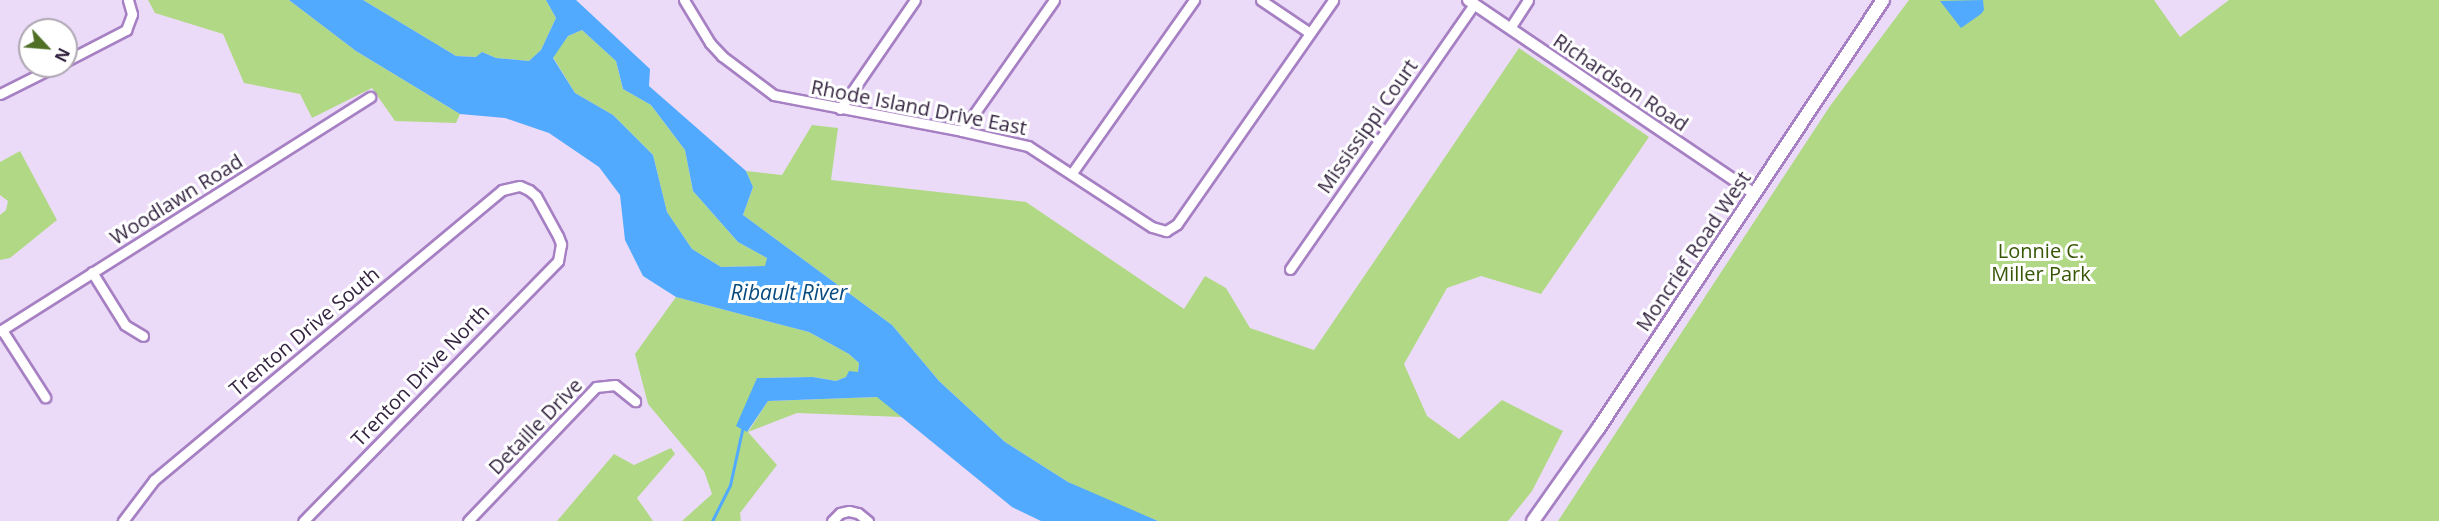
<!DOCTYPE html>
<html>
<head>
<meta charset="utf-8">
<style>
  body { margin:0 }
  #map { position:relative; width:2439px; height:521px; overflow:hidden; background:#ebdbf8; font-family:"Open Sans",sans-serif }
  div>[style] { position:absolute }
  [style*='--x'] { left:calc(var(--x)*1px); top:calc(var(--y)*1px); width:calc(var(--w)*1px); rotate:calc(var(--a)*1deg) }
  .green>* { inset:0; background:#b1d985 }
  .water>* { inset:0; background:#51aafe }
  .stream>* { height:3px; margin:-1.5px; padding:0 1.5px; transform-origin:1.5px; border-radius:1.5px; background:#51aafe }
  .roads { filter:drop-shadow(2px 0 #a680c3) drop-shadow(-2px 0 #a680c3) drop-shadow(0 2px #a680c3) drop-shadow(0 -2px #a680c3) }
  .minor>* { height:9px; margin:-4.5px; padding:0 4.5px; transform-origin:4.5px; border-radius:4.5px; background:#fff }
  .tertiary>* { height:10px; margin:-5px; padding:0 5px; transform-origin:5px; border-radius:5px; background:#fff }
  .secondary>* { height:12px; margin:-6px; padding:0 6px; transform-origin:6px; border-radius:6px; background:#fff }
  span { translate:-50% -50%; white-space:nowrap; text-align:center; line-height:1.15; -webkit-text-stroke:6px #fff; paint-order:stroke }
  .street-label { font-size:20px; color:#342440 }
  .park-label { font-size:20px; color:#385705 }
  .water-label { font-size:21px; color:#074a7f; font-style:italic }
  .north { position:absolute; left:18px; top:18px; width:60px; height:60px; box-sizing:border-box; background:#fff; border:2px solid #aea7b3; border-radius:50%; rotate:116deg; font-size:16px; font-weight:700; line-height:24px; text-align:center; color:#342440 }
  .north::after { content:''; display:block; margin:auto; width:21px; height:27px; background:#507026; clip-path:polygon(50% 0,100% 100%,50% 72%,0 100%) }
</style>
</head>
<body>
<div id="map">
  <div class="green">
    <i style="clip-path:polygon(148px 0,289px 0,356px 51px,460px 114px,456px 123px,395px 121px,372px 88px,312px 118px,300px 94px,244px 83px,223px 34px,155px 13px)"></i>
    <i style="clip-path:polygon(363px 0,546px 0,556px 18px,541px 50px,529px 61px,496px 58px,482px 52px,477px 57px,456px 56px)"></i>
    <i style="clip-path:polygon(1909px 0,2154px 0,2180px 37px,2229px 0,2439px 0,2439px 521px,1558px 521px,1830px 106px)"></i>
    <i style="clip-path:polygon(582px 30px,616px 61px,623px 89px,651px 105px,685px 150px,693px 191px,738px 242px,767px 258px,766px 266px,721px 267px,692px 249px,667px 212px,653px 155px,613px 115px,575px 93px,553px 57px,568px 36px)"></i>
    <i style="clip-path:polygon(1519px 48px,1649px 137px,1541px 294px,1481px 276px,1447px 288px,1404px 364px,1427px 416px,1459px 439px,1502px 400px,1563px 431px,1532px 491px,1508px 521px,1158px 521px,1120px 506px,1068px 482px,1005px 442px,939px 381px,892px 325px,743px 215px,753px 187px,746px 171px,782px 175px,812px 125px,838px 128px,831px 180px,1026px 202px,1184px 309px,1205px 276px,1226px 288px,1250px 328px,1314px 350px)"></i>
    <i style="clip-path:polygon(20px 151px,57px 220px,10px 258px,0 260px,0 215px,6px 210px,8px 201px,0 195px,0 162px)"></i>
    <i style="clip-path:polygon(676px 297px,809px 332px,849px 354px,859px 363px,858px 372px,836px 381px,813px 377px,757px 378px,748px 432px,768px 401px,878px 397px,902px 417px,797px 413px,748px 432px,777px 465px,740px 513px,741px 521px,682px 521px,712px 494px,704px 471px,648px 404px,635px 354px)"></i>
    <i style="clip-path:polygon(671px 448px,675px 454px,637px 498px,653px 521px,557px 521px,614px 454px,634px 465px)"></i>
  </div>
  <div class="water">
    <i style="clip-path:polygon(evenodd,289px 0,363px 0,456px 56px,476px 57px,482px 52px,496px 58px,529px 61px,541px 50px,556px 18px,546px 0,576px 0,650px 69px,649px 86px,746px 171px,753px 187px,743px 215px,892px 325px,939px 381px,1005px 442px,1068px 482px,1158px 521px,1041px 521px,1012px 507px,877px 397px,768px 401px,747px 432px,736px 426px,757px 378px,813px 377px,836px 381px,846px 377px,849px 371px,858px 372px,859px 363px,849px 354px,809px 332px,676px 297px,643px 276px,625px 240px,620px 195px,599px 167px,549px 133px,505px 118px,460px 114px,356px 51px,289px 0,582px 30px,616px 61px,623px 89px,651px 105px,685px 150px,693px 191px,738px 242px,767px 258px,765px 266px,721px 267px,692px 249px,667px 212px,653px 155px,613px 115px,575px 93px,553px 58px,568px 36px,582px 30px)"></i>
    <i style="clip-path:polygon(1983px 0,1984px 10px,1981px 14px,1961px 28px,1940px 1px)"></i>
  </div>
  <div class="stream">
    <i style="--x:712;--y:521;--w:40;--a:-63.4"></i>
    <i style="--x:730;--y:485;--w:60;--a:-77.6"></i>
  </div>
  <div class="roads">
    <div class="minor">
      <i style="--x:684;--y:0;--w:50;--a:58.8"></i>
      <i style="--x:710;--y:43;--w:18;--a:47"></i>
      <i style="--x:722;--y:56;--w:65;--a:36.9"></i>
      <i style="--x:774;--y:95;--w:191;--a:10.8"></i>
      <i style="--x:962;--y:131;--w:68;--a:12.8"></i>
      <i style="--x:1028;--y:146;--w:148;--a:33.2"></i>
      <i style="--x:1152;--y:227;--w:15;--a:16"></i>
      <i style="--x:1166;--y:231;--w:13;--a:-32"></i>
      <i style="--x:1177;--y:224;--w:273;--a:-55.1"></i>
      <i style="--x:1261;--y:0;--w:59;--a:34"></i>
      <i style="--x:1510;--y:28;--w:33;--a:-57"></i>
      <i style="--x:66;--y:61;--w:68;--a:-27.3"></i>
      <i style="--x:126;--y:30;--w:17;--a:-69"></i>
      <i style="--x:132;--y:14;--w:15;--a:-106"></i>
      <i style="--x:0;--y:94;--w:63;--a:-26.6"></i>
      <i style="--x:840;--y:109;--w:132;--a:-55.5"></i>
      <i style="--x:962;--y:131;--w:160;--a:-54.9"></i>
      <i style="--x:1072;--y:173;--w:212;--a:-54.8"></i>
      <i style="--x:1290;--y:269;--w:323;--a:-55.2"></i>
      <i style="--x:92;--y:272;--w:62;--a:58.1"></i>
      <i style="--x:125;--y:325;--w:21;--a:31"></i>
      <i style="--x:2;--y:330;--w:80;--a:57.3"></i>
      <i style="--x:0;--y:331;--w:438;--a:-32.3"></i>
      <i style="--x:123;--y:521;--w:51;--a:-52.9"></i>
      <i style="--x:154;--y:480;--w:453;--a:-39.8"></i>
      <i style="--x:502;--y:190;--w:18;--a:-13"></i>
      <i style="--x:520;--y:186;--w:10;--a:24"></i>
      <i style="--x:529;--y:190;--w:9;--a:41"></i>
      <i style="--x:536;--y:196;--w:46;--a:61.2"></i>
      <i style="--x:558;--y:236;--w:9;--a:69"></i>
      <i style="--x:561;--y:244;--w:17;--a:100"></i>
      <i style="--x:558;--y:261;--w:364;--a:134.4"></i>
      <i style="--x:468;--y:521;--w:185;--a:-46.3"></i>
      <i style="--x:596;--y:387;--w:19;--a:-6"></i>
      <i style="--x:615;--y:385;--w:26;--a:39"></i>
      <i style="--x:832;--y:521;--w:11;--a:-45"></i>
      <i style="--x:840;--y:513;--w:9;--a:-13"></i>
      <i style="--x:849;--y:511;--w:9;--a:13"></i>
      <i style="--x:858;--y:513;--w:13;--a:39"></i>
    </div>
    <div class="tertiary">
      <i style="--x:1468;--y:0;--w:346;--a:34.1"></i>
    </div>
    <div class="secondary">
      <i style="--x:1533;--y:521;--w:113;--a:-54.8"></i>
      <i style="--x:1598;--y:429;--w:515;--a:-56.4"></i>
    </div>
  </div>
  <div class="street-label">
    <span style="left:1621px;top:82px;rotate:34deg">Richardson Road</span>
    <span style="left:919px;top:107px;rotate:11deg">Rhode Island Drive East</span>
    <span style="left:1367px;top:126px;rotate:-55deg">Mississippi Court</span>
    <span style="left:176px;top:199px;rotate:-32deg">Woodlawn Road</span>
    <span style="left:1693px;top:251px;rotate:-56deg">Moncrief Road West</span>
    <span style="left:304px;top:331px;rotate:-40deg">Trenton Drive South</span>
    <span style="left:420px;top:375px;rotate:-46deg">Trenton Drive North</span>
    <span style="left:535px;top:426px;rotate:-46deg">Detaille Drive</span>
  </div>
  <div class="park-label">
    <span style="left:2041px;top:262px">Lonnie C.<br>Miller Park</span>
  </div>
  <div class="water-label">
    <span style="left:789px;top:292px">Ribault River</span>
  </div>
  <div class="north">N</div>
</div>
</body>
</html>
